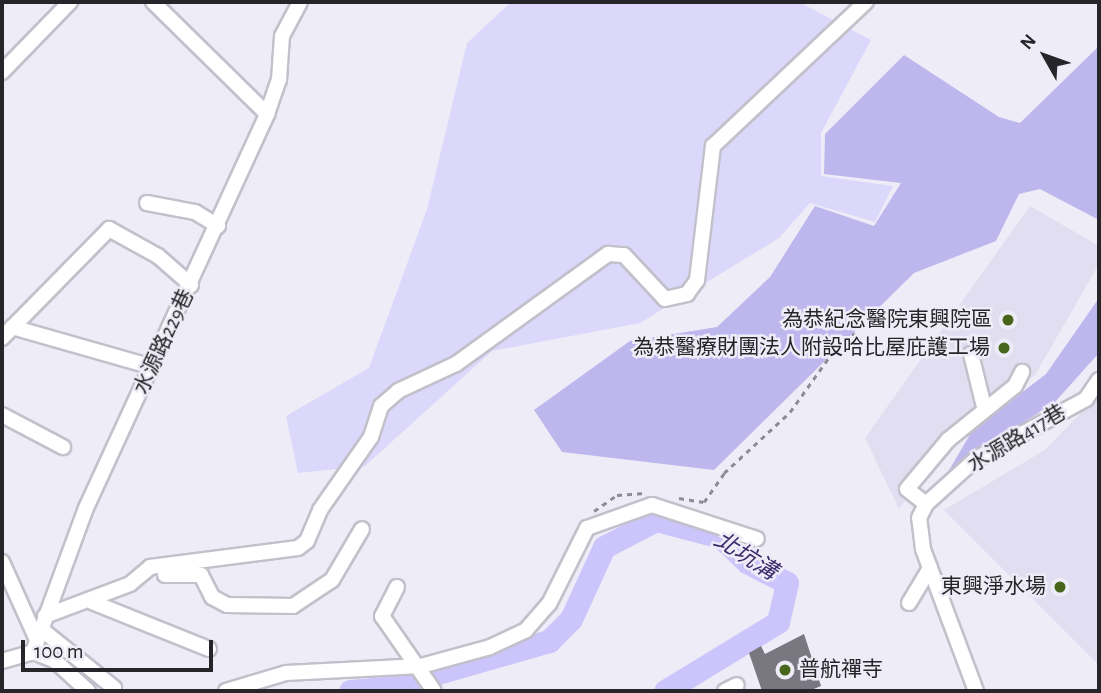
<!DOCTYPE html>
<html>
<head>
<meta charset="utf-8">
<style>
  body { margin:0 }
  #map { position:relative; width:1101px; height:693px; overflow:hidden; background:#eeecf7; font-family:"Alegreya Sans","Noto Sans TC",sans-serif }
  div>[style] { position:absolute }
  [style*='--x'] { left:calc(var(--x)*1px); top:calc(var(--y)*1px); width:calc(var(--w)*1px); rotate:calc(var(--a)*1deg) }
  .built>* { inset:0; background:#e0def0 }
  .green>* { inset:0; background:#dcd8fc }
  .forest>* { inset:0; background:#beb7ee }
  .river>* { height:23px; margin:-11.5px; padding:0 11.5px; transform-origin:11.5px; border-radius:11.5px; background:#ccc5fc }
  .building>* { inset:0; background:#797881 }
  .path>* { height:2.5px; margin-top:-1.25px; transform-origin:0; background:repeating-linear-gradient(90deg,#8d8b93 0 5px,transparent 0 10px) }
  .roads { filter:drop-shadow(2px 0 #c2c1cb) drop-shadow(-2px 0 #c2c1cb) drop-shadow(0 2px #c2c1cb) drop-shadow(0 -2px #c2c1cb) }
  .minor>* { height:14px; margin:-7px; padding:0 7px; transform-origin:7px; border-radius:7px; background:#fff }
  .dots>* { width:19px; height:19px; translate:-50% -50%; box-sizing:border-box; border:4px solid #eeecf7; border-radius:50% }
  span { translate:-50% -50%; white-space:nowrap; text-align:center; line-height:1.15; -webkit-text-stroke:5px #eeecf7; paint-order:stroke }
  .poi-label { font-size:21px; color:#262529 }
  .right { translate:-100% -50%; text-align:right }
  .left { translate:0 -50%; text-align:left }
  .street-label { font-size:21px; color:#262529 }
  .water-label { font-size:23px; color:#3c2c6c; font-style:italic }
  .frame { position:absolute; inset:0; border:4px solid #262529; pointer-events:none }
  .north { position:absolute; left:1010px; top:21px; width:70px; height:70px; -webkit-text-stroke:5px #eeecf7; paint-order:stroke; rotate:310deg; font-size:19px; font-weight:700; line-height:28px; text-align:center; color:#262529 }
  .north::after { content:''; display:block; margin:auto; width:24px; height:32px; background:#262529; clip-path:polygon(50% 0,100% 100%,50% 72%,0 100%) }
  .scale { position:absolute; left:21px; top:640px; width:192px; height:32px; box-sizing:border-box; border:4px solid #262529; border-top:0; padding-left:9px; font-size:21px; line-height:24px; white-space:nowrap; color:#262529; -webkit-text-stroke:5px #eeecf7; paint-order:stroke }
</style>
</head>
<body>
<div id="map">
  <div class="built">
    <i style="clip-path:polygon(1030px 206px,1099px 246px,1099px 264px,1035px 375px,954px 438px,899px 509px,865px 438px)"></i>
    <i style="clip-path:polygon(1099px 394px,1099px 665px,944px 510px,1045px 450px)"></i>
  </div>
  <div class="green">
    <i style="clip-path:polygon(511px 2px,799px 2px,871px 40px,821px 133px,821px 176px,893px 186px,875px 222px,810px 203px,779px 238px,640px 323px,492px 351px,365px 466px,298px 473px,286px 416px,369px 368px,427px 209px,467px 43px)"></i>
  </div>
  <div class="forest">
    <i style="clip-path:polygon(1099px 46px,1099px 220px,1040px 189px,1019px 194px,996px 241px,914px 273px,714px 470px,562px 452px,534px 410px,630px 341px,717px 327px,770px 277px,815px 206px,874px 226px,901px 183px,824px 174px,825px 134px,904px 55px,999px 117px,1020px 123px)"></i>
    <i style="clip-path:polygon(1099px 298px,1099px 353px,1055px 402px,948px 472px,972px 431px,1046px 374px)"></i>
  </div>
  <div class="river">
    <i style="--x:350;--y:691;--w:36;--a:-5"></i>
    <i style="--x:386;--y:688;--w:170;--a:-16.1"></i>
    <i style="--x:549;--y:641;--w:31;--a:-45"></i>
    <i style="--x:571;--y:619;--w:79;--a:-65.4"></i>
    <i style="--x:604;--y:547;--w:59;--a:-27.4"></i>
    <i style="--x:656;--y:520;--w:67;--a:14.7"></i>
    <i style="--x:721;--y:537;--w:36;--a:44"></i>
    <i style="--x:747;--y:562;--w:45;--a:27.7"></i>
    <i style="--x:787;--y:583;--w:40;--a:103"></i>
    <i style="--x:778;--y:622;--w:132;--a:148.6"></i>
  </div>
  <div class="building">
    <i style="clip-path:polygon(804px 634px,821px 686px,809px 691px,762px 691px,749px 653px,761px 646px,765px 654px)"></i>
  </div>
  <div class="path">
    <i style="--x:679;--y:498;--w:25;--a:9"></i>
    <i style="--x:704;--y:502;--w:35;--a:-55"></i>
    <i style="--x:724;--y:473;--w:90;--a:-42.7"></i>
    <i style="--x:790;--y:412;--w:69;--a:-54.5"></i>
    <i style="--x:830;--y:356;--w:34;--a:-43"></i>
    <i style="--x:594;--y:511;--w:28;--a:-35"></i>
    <i style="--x:617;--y:495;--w:28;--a:-4"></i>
  </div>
  <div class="roads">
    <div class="minor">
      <i style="--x:153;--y:2;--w:160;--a:44.5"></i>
      <i style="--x:2;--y:72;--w:98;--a:-45.8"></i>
      <i style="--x:147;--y:203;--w:49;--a:10.6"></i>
      <i style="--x:195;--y:212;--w:27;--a:31"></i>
      <i style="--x:12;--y:327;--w:146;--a:15.9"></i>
      <i style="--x:2;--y:338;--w:153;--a:-45.5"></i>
      <i style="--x:109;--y:229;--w:56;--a:28.9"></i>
      <i style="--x:158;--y:256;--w:44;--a:41.3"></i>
      <i style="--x:971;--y:354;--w:55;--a:76.2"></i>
      <i style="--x:2;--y:415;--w:69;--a:27.7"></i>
      <i style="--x:926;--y:504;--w:24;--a:-142"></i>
      <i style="--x:907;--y:489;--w:64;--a:-50.1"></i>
      <i style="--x:948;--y:440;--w:86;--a:-38.9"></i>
      <i style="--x:1015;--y:386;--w:16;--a:-63"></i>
      <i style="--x:2;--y:562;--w:85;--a:65.8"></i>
      <i style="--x:165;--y:575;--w:36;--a:0"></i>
      <i style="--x:201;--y:575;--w:25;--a:63"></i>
      <i style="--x:212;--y:597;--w:17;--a:28"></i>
      <i style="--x:227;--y:605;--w:66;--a:0.9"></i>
      <i style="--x:293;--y:606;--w:47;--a:-33.7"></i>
      <i style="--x:332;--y:580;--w:59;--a:-59.5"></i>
      <i style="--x:397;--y:587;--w:33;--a:117"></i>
      <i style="--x:382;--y:616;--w:91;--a:55.3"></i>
      <i style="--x:92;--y:602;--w:126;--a:21.9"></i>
      <i style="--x:909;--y:603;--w:41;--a:-59"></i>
      <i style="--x:45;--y:616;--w:91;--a:-20.6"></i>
      <i style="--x:130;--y:584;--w:26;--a:-40"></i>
      <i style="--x:150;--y:567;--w:149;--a:-7.3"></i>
      <i style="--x:298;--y:548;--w:11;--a:-38"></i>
      <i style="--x:307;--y:541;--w:34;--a:-67"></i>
      <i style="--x:320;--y:510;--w:89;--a:-55.1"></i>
      <i style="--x:371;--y:437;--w:33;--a:-72"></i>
      <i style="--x:381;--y:406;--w:23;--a:-41"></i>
      <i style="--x:398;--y:391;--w:64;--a:-25"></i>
      <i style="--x:456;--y:364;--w:188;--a:-35.9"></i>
      <i style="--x:608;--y:254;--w:16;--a:4"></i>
      <i style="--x:624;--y:255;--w:60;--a:47"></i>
      <i style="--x:665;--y:299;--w:23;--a:-13"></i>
      <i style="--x:687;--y:294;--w:17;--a:-54"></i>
      <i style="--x:697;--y:280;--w:135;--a:-83.2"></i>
      <i style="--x:713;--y:146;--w:210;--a:-43.3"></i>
      <i style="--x:41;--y:629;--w:94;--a:38.9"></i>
      <i style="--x:33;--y:652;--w:22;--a:21"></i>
      <i style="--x:54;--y:660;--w:46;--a:42.4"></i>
      <i style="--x:2;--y:661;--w:32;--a:-16"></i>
      <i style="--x:33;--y:652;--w:153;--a:-69.8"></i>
      <i style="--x:86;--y:508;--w:434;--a:-65.3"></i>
      <i style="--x:267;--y:114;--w:36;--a:-71"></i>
      <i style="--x:279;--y:80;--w:44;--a:-86.1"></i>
      <i style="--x:282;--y:36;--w:38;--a:-62"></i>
      <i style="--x:226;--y:691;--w:63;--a:-16.7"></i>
      <i style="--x:286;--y:673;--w:135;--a:-3"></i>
      <i style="--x:421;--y:666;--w:72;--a:-15.4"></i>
      <i style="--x:490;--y:647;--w:40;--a:-25"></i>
      <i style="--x:526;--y:630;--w:35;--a:-49"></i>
      <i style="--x:549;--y:604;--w:85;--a:-63.4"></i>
      <i style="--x:587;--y:528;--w:69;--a:-19.5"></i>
      <i style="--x:652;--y:505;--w:110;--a:17.9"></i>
      <i style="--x:725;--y:691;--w:13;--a:-27"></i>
      <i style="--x:976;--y:691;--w:152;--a:-110.5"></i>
      <i style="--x:923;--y:549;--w:31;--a:-97"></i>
      <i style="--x:919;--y:518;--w:16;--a:-63"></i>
      <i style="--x:926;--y:504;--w:67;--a:-42"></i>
      <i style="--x:976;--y:459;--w:125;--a:-28.6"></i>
      <i style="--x:1086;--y:399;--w:23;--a:-56"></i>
    </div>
  </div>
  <div class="dots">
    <i style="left:1008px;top:320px;background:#48661b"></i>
    <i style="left:1004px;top:348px;background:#48661b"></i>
    <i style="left:1060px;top:587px;background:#48661b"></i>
    <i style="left:785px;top:670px;background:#48661b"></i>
  </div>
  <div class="poi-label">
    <span class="right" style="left:992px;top:320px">為恭紀念醫院東興院區</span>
    <span class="right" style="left:990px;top:348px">為恭醫療財團法人附設哈比屋庇護工場</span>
    <span class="right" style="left:1046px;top:587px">東興淨水場</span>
    <span class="left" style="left:799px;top:670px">普航禪寺</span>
  </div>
  <div class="street-label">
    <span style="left:164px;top:342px;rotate:-65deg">水源路229巷</span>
    <span style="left:1017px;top:439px;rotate:-31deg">水源路417巷</span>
  </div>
  <div class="water-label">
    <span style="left:745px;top:557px;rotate:32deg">北坑溝</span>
  </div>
  <div class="frame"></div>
  <div class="north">N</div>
  <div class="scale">100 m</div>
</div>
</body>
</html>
